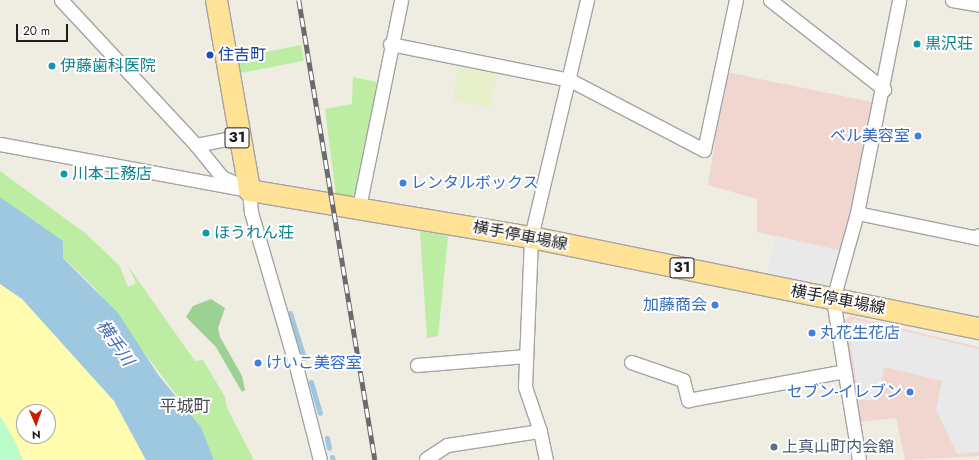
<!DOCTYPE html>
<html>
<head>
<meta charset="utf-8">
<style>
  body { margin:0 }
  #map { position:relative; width:979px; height:460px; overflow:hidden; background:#efece2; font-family:Jost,"Noto Sans JP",sans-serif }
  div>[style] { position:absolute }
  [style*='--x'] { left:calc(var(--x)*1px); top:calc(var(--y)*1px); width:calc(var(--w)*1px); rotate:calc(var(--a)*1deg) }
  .commercial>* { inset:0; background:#f1d6cf }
  .farmland>* { inset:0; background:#e7efcb; transform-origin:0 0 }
  .grass>* { inset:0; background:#bceda3; transform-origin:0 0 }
  .forest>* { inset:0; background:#9cd193 }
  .sand>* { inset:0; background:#fffbaf }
  .park>* { inset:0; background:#bafdca }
  .parking>* { inset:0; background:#e9e9e9 }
  .water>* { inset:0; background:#9ec7e0 }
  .stream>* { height:5px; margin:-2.5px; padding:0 2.5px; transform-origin:2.5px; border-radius:2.5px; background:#9ec7e0 }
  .roads { filter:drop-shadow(1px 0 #a4a4a4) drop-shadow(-1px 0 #a4a4a4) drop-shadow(0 1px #a4a4a4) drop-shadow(0 -1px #a4a4a4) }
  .street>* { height:13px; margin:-6.5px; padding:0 6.5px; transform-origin:6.5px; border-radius:6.5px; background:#fff }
  .primary>* { height:21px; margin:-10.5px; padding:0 10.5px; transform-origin:10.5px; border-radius:10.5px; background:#ffe296 }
  .rail>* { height:4.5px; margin-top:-2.25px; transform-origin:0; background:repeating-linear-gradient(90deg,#fff 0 9px,#6b6b6b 0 18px); box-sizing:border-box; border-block:1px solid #6b6b6b }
  .dots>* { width:11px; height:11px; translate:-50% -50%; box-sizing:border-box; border:2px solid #fff; border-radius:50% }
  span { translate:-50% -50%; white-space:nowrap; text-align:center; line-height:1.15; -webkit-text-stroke:4px #fff; paint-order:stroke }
  .shield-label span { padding:1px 3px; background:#fff; border:1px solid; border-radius:3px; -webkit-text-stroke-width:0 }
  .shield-label { font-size:15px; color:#1d1d1d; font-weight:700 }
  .culture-label { font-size:16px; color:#0d838f }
  .left { translate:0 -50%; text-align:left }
  .transit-label { font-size:16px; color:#164399 }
  .shop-label { font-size:16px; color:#366cbe }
  .right { translate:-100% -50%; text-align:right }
  .street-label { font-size:16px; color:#1d1d1d }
  .service-label { font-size:16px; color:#4e5e75 }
  .water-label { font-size:17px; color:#436ab2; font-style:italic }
  .neighbourhood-label { font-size:17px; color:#505050 }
  .north { position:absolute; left:16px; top:404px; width:40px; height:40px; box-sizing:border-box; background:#fff; border:1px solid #a5a5a5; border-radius:50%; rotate:178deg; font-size:11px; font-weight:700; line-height:16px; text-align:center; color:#1d1d1d }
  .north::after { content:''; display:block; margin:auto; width:14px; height:18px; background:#c91f00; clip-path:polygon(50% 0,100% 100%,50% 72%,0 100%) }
  .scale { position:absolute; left:16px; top:24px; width:52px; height:18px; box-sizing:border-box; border:2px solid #1d1d1d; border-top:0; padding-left:5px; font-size:12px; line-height:14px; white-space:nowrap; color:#1d1d1d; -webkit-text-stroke:3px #fff; paint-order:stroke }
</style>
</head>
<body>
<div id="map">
  <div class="commercial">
    <i style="clip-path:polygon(726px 72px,872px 102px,842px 251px,757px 232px,757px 199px,708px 185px)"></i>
    <i style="clip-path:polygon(850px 316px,979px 347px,979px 456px,905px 460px,896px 418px,859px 422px,844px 322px)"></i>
  </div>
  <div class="farmland">
    <i style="left:458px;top:67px;width:39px;height:34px;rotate:10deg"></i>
  </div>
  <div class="grass">
    <i style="left:301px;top:45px;width:16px;height:65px;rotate:79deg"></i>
    <i style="clip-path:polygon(353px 77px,377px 82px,356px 199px,336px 196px,325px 109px,352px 104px)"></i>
    <i style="clip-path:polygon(0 171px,85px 233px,119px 265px,128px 287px,136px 283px,128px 266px,195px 361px,203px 360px,225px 397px,227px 408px,254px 460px,214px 460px,201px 427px,94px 287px,0 197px)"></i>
    <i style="clip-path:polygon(420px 231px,448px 236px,438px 336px,427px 338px)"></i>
  </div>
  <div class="forest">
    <i style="clip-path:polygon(211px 299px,225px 308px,218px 328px,220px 337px,242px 376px,245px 390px,242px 392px,216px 347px,186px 317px,193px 306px)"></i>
  </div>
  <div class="sand">
    <i style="clip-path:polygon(evenodd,0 284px,22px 299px,114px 401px,146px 460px,23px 460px,0 416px,0 284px,24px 412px,48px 412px,48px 436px,24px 436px,24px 412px)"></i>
  </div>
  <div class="park">
    <i style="clip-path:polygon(0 416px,14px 439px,23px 460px,0 460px)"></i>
  </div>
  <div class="parking">
    <i style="clip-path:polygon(776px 236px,842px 251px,834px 282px,826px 290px,766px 278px)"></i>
    <i style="clip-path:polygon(854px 319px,979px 349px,979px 452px,957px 454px,936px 409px,942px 381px,884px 367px,878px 400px,859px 400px,848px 326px)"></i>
  </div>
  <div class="water">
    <i style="clip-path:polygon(0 197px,63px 241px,63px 258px,118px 313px,159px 376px,201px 427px,214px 460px,146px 460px,114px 401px,22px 299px,0 284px)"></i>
  </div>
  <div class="stream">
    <i style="--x:290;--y:313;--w:47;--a:72.7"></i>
    <i style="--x:311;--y:382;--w:32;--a:74"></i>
    <i style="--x:327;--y:438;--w:10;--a:79"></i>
    <i style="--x:332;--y:457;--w:3;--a:72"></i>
  </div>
  <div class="roads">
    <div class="street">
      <i style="--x:61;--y:0;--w:198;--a:47"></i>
      <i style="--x:196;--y:145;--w:42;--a:-11"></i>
      <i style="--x:770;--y:0;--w:145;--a:38"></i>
      <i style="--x:952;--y:0;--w:27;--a:10"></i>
      <i style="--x:390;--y:44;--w:184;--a:11.3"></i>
      <i style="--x:570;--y:80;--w:151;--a:27.6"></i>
      <i style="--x:704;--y:150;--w:153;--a:-78"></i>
      <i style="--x:0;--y:144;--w:253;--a:10.5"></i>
      <i style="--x:196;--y:145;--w:41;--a:50.9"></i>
      <i style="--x:222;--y:177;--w:14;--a:25"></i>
      <i style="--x:249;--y:190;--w:22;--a:85"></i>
      <i style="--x:251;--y:212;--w:156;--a:73.7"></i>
      <i style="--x:295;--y:362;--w:101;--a:75.7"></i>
      <i style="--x:359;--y:207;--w:211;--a:-78.5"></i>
      <i style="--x:857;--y:213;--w:124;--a:11.7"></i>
      <i style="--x:978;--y:238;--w:3;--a:-72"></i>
      <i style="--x:631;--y:362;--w:55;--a:19.1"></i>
      <i style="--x:683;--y:380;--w:21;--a:76"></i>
      <i style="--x:688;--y:400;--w:159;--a:-10.5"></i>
      <i style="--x:417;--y:365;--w:109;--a:-4.7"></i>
      <i style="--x:426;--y:459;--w:25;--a:-34"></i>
      <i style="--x:447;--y:445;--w:94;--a:-8.6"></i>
      <i style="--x:546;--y:460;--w:30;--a:-102"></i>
      <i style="--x:540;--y:431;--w:46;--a:-108.8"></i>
      <i style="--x:525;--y:387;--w:150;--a:-87.7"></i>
      <i style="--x:531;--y:237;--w:244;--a:-76.7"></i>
      <i style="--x:859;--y:460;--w:163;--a:-99.2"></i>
      <i style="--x:833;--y:299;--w:89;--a:-74.4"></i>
      <i style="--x:857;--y:213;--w:217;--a:-78.8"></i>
    </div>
    <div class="primary">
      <i style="--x:216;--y:0;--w:193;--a:80.1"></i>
      <i style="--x:249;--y:190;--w:286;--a:9.5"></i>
      <i style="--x:531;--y:237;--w:457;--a:11.5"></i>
    </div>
  </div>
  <div class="rail">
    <i style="--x:299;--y:0;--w:466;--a:80.6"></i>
  </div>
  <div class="dots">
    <i style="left:917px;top:44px;background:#0f9aa8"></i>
    <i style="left:210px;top:55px;background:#1a4fb4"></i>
    <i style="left:52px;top:66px;background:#0f9aa8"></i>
    <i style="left:918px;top:136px;background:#3f7fe0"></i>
    <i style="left:64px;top:174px;background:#0f9aa8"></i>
    <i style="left:403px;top:183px;background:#3f7fe0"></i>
    <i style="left:206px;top:233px;background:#0f9aa8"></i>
    <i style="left:715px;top:305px;background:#3f7fe0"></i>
    <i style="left:812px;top:333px;background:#3f7fe0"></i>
    <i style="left:258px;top:363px;background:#3f7fe0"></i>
    <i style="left:910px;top:392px;background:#3f7fe0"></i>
    <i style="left:774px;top:447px;background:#5c6f8a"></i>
  </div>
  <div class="shield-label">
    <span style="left:237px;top:138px">31</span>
    <span style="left:682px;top:268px">31</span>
  </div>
  <div class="culture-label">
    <span class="left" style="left:925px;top:44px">黒沢荘</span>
    <span class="left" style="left:60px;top:66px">伊藤歯科医院</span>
    <span class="left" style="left:72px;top:174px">川本工務店</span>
    <span class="left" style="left:214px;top:233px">ほうれん荘</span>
  </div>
  <div class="transit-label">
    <span class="left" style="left:218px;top:55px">住吉町</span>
  </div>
  <div class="shop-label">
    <span class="right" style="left:910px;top:136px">ベル美容室</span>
    <span class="left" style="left:411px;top:183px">レンタルボックス</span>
    <span class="right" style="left:707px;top:305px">加藤商会</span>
    <span class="left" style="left:820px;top:333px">丸花生花店</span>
    <span class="left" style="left:266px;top:363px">けいこ美容室</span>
    <span class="right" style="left:902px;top:392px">セブン-イレブン</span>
  </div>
  <div class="street-label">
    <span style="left:520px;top:236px;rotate:11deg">横手停車場線</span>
    <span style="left:838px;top:300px;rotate:11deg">横手停車場線</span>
  </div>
  <div class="service-label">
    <span class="left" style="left:782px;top:447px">上真山町内会舘</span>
  </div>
  <div class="water-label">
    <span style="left:115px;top:343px;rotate:55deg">横手川</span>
  </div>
  <div class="neighbourhood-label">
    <span style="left:185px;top:407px">平城町</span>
  </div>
  <div class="north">N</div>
  <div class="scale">20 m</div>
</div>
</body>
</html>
